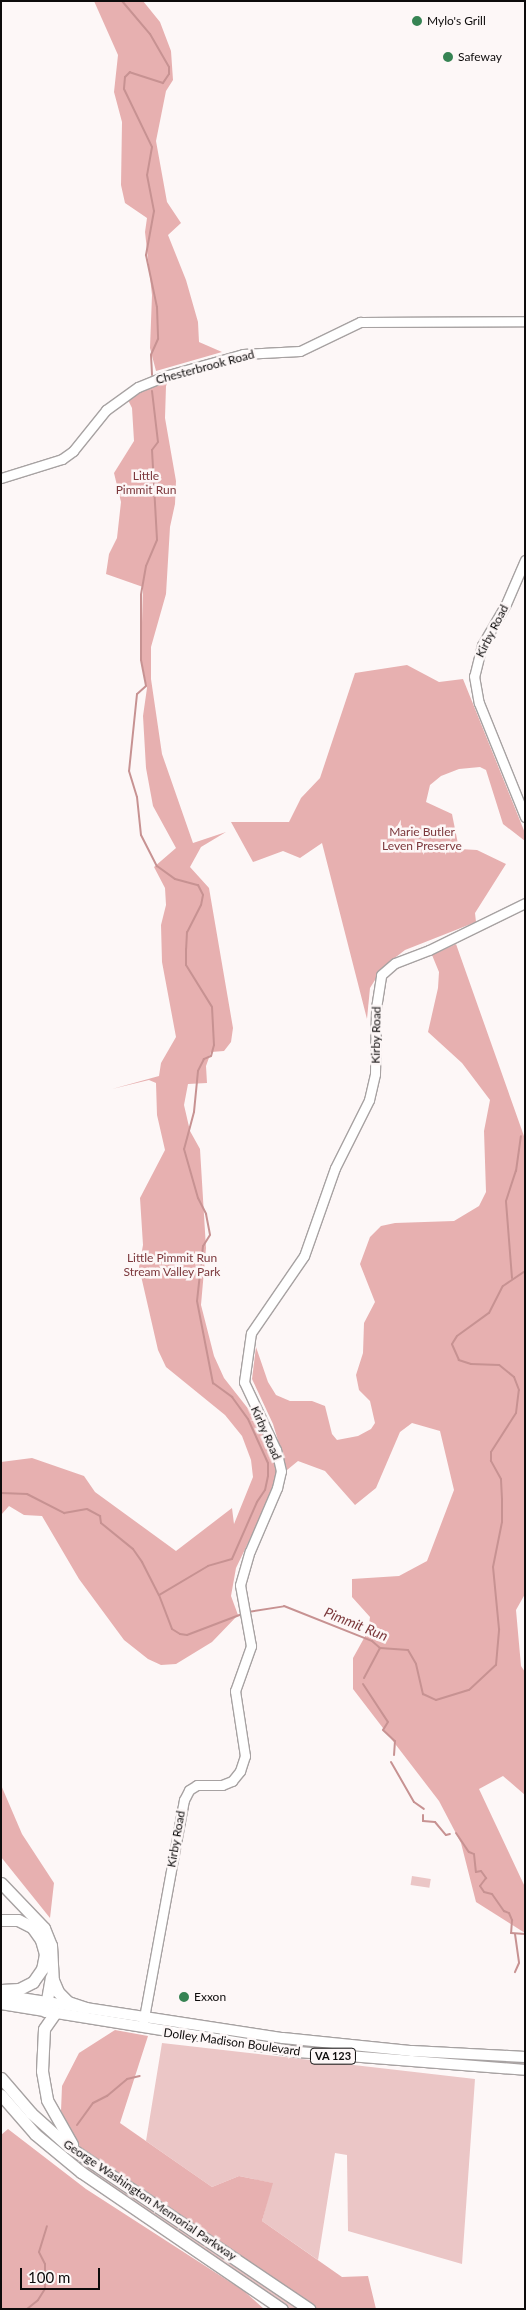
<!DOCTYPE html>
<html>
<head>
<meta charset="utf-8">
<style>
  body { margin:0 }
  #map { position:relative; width:526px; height:2310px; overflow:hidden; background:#fdf7f7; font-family:Lato,sans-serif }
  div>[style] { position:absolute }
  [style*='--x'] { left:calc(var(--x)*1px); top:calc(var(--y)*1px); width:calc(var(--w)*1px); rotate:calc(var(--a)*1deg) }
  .green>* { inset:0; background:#ebc6c6; transform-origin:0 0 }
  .forest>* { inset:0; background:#e7b0b0 }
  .stream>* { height:2px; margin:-1px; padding:0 1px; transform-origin:1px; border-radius:1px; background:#c79292 }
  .roads { filter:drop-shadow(1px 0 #a7a2a2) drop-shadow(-1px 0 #a7a2a2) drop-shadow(0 1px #a7a2a2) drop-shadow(0 -1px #a7a2a2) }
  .secondary>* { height:9px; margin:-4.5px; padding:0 4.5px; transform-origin:4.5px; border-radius:4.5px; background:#fff }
  .primary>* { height:10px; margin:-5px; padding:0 5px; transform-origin:5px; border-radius:5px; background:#fff }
  .highway>* { height:11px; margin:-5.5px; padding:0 5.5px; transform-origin:5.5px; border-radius:5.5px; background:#fff }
  .dots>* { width:14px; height:14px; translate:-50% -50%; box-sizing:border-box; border:2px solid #fdf7f7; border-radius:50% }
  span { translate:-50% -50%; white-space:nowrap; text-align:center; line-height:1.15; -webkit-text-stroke:5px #fdf7f7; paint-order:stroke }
  .shield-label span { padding:1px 4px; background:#fdf7f7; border:1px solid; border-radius:4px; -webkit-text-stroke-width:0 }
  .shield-label { font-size:11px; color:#0d0b0b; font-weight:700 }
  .poi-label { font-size:12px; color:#0d0b0b }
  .left { translate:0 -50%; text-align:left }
  .street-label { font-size:12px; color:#0d0b0b }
  .park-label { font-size:12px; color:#7c383c }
  .water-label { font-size:14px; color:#7a373a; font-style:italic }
  .frame { position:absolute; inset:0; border:2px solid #0d0b0b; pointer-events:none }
  .scale { position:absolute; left:20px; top:2268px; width:80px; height:22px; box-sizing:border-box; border:2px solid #0d0b0b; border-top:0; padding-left:6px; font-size:15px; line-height:18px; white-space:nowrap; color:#0d0b0b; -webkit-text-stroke:4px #fdf7f7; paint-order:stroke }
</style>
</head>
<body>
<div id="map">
  <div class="green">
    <i style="left:412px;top:1876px;width:19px;height:9px;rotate:9deg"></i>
    <i style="clip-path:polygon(162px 2043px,475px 2079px,462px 2264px,348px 2231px,347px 2155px,335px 2153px,318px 2260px,262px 2221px,272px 2183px,239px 2176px,212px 2187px,146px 2141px)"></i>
    <i style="clip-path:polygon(290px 2043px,418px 2055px,419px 2058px,291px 2048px)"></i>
    <i style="clip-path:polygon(433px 2056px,525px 2060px,525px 2067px,432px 2059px)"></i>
    <i style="clip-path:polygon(1px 2083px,24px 2110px,306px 2309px,287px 2309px,79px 2167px,40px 2135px,10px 2102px,1px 2089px)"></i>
  </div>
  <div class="forest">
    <i style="clip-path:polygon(94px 1px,143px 1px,160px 22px,171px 51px,173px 80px,166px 91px,156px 141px,167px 202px,181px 223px,168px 235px,186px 280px,198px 322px,199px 342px,222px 352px,156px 371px,150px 348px,152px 295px,145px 232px,147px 218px,125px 203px,121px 185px,122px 122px,114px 92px,118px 55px)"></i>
    <i style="clip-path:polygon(170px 377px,166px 386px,165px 418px,176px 481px,175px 504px,170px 527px,166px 594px,151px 647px,151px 679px,162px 754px,193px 843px,226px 832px,201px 847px,190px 867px,209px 888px,233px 1028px,231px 1042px,224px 1051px,211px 1052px,206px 1066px,207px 1083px,188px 1084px,184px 1105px,190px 1131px,200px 1149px,206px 1248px,201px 1305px,214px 1356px,224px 1378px,257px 1420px,273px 1448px,278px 1464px,274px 1489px,236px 1568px,231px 1596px,238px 1615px,212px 1642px,176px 1664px,161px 1665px,148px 1659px,124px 1640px,79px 1579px,42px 1516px,24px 1515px,9px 1506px,1px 1515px,1px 1462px,32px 1458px,84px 1476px,95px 1492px,176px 1551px,232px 1508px,234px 1524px,253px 1477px,251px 1460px,242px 1436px,225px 1415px,166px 1367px,158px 1350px,139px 1267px,143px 1245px,140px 1198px,165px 1150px,157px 1115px,156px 1083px,149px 1080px,112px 1089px,159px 1076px,161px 1063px,176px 1037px,162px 962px,161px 925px,166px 905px,165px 888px,154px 867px,176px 848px,153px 806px,146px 768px,143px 716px,147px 688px,141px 658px,143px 587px,106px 574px,109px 554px,117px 538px,121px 502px,114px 473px,134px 441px,132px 408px,128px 400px,141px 389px)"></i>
    <i style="clip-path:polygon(407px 665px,439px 682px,463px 679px,525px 833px,525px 841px,503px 824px,486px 770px,480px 767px,459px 769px,441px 776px,430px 785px,426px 802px,452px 814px,459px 849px,477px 850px,506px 864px,475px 913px,476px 922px,405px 950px,383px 967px,370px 988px,367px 1019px,322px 843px,300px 858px,283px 851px,253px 862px,231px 822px,289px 822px,301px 798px,320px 778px,355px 673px)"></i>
    <i style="clip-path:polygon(456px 944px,525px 1139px,525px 1594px,516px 1610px,521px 1666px,525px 1672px,525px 1795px,503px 1776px,479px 1789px,525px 1887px,525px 1933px,476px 1902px,461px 1843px,439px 1801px,353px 1689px,353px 1658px,368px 1631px,370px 1617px,352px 1597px,352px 1579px,399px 1576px,427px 1561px,454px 1490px,440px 1431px,412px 1423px,400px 1432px,376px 1488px,355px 1505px,325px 1471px,298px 1461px,287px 1470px,273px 1424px,252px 1379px,256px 1347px,268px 1382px,276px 1395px,290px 1401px,312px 1401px,325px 1406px,332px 1434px,337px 1440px,358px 1436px,371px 1429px,375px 1423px,370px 1401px,359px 1390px,356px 1375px,363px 1353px,364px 1323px,375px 1302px,360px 1264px,370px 1237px,381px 1226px,395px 1223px,454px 1221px,479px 1206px,486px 1192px,484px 1131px,490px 1100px,462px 1063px,428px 1032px,438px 988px,439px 972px,432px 955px)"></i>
    <i style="clip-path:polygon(1px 1785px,22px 1834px,54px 1883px,50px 1918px,1px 1857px)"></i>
    <i style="clip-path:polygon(115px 2030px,148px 2036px,120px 2123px,212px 2187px,239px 2176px,273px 2183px,262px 2221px,342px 2277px,368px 2276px,376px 2309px,314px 2309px,80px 2147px,61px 2111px,62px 2086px,79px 2053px)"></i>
    <i style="clip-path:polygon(8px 2129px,86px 2189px,244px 2291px,264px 2309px,1px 2309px,1px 2135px)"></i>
  </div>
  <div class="stream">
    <i style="--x:122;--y:1;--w:43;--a:49.7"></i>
    <i style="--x:150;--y:34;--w:38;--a:60"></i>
    <i style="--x:169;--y:67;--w:7;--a:90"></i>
    <i style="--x:169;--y:74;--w:11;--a:124"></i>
    <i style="--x:163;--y:83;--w:35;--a:-162"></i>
    <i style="--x:130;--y:72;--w:7;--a:135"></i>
    <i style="--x:125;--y:77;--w:12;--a:95"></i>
    <i style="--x:124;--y:89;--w:64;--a:64.2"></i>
    <i style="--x:152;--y:147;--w:28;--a:100"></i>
    <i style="--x:147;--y:175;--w:37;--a:79"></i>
    <i style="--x:154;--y:211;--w:45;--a:100.3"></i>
    <i style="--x:146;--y:255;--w:53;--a:78.1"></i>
    <i style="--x:157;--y:307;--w:32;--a:88"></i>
    <i style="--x:158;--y:339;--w:17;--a:114"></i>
    <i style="--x:151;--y:355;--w:20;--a:87"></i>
    <i style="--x:152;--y:391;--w:51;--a:83.3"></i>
    <i style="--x:158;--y:442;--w:10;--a:127"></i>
    <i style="--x:152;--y:450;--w:90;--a:86.8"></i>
    <i style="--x:157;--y:540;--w:28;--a:113"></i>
    <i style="--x:146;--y:566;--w:29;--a:100"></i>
    <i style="--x:141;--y:595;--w:65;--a:90"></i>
    <i style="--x:141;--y:660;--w:26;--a:79"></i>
    <i style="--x:146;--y:686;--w:12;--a:138"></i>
    <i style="--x:137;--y:694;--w:77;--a:95.9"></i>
    <i style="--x:129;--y:771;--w:27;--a:73"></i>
    <i style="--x:137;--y:797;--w:38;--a:84"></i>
    <i style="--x:141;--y:835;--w:35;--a:63"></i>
    <i style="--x:157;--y:866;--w:22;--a:36"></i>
    <i style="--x:175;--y:879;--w:24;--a:15"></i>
    <i style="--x:198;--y:885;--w:11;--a:63"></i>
    <i style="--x:203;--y:895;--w:10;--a:101"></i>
    <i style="--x:201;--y:905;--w:30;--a:117"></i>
    <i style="--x:187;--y:932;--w:17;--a:93"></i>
    <i style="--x:186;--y:949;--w:16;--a:90"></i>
    <i style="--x:186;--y:965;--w:49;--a:58.2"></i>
    <i style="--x:212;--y:1007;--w:38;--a:87"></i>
    <i style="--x:214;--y:1045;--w:11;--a:105"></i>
    <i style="--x:211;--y:1056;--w:8;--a:157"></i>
    <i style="--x:204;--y:1059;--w:13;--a:117"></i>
    <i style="--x:198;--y:1071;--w:41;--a:95.6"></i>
    <i style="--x:194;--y:1112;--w:38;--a:105"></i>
    <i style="--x:184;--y:1149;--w:51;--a:74.1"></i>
    <i style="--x:198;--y:1198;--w:18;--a:63"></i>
    <i style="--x:206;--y:1214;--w:21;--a:79"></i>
    <i style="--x:210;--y:1235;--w:13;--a:122"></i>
    <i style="--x:203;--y:1246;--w:55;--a:96.2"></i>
    <i style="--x:197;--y:1301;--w:84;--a:79"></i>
    <i style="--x:213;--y:1383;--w:24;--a:36"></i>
    <i style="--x:232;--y:1397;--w:27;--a:54"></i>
    <i style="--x:248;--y:1419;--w:48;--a:65.6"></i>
    <i style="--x:268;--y:1463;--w:13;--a:90"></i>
    <i style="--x:268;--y:1476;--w:14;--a:102"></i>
    <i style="--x:265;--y:1490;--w:14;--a:124"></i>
    <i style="--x:257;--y:1502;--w:62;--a:113.7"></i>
    <i style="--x:232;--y:1559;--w:25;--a:164"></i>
    <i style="--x:208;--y:1566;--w:57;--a:149.4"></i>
    <i style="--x:512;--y:1278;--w:77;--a:-94.5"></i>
    <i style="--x:506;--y:1201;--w:32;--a:-72"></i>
    <i style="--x:516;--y:1171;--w:35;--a:-82"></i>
    <i style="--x:1;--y:1493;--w:26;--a:2"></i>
    <i style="--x:27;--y:1494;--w:42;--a:27.2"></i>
    <i style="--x:64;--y:1513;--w:23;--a:-10"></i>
    <i style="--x:87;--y:1509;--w:15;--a:28"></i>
    <i style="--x:100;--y:1516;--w:7;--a:82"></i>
    <i style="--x:101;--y:1523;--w:41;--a:39.1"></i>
    <i style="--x:133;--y:1549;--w:16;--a:55"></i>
    <i style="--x:142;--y:1562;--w:37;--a:63"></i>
    <i style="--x:159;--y:1595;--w:36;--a:69"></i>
    <i style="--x:172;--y:1629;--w:9;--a:32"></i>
    <i style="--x:180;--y:1634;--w:7;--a:8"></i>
    <i style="--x:187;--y:1635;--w:59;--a:-20.9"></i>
    <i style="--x:248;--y:1612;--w:36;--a:-9"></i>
    <i style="--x:284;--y:1606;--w:95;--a:21.7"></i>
    <i style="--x:372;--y:1641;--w:11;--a:41"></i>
    <i style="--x:380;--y:1648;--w:28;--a:4"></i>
    <i style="--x:408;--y:1650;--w:16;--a:60"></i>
    <i style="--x:416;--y:1664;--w:31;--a:77"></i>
    <i style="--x:423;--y:1694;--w:14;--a:25"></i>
    <i style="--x:436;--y:1700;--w:34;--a:-17"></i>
    <i style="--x:469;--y:1690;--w:37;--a:-43"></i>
    <i style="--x:496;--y:1665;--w:36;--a:-85"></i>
    <i style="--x:499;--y:1629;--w:62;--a:-95.5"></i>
    <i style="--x:493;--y:1567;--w:46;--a:-78.7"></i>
    <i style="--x:502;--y:1522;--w:23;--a:-90"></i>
    <i style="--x:502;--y:1499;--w:20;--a:-93"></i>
    <i style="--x:501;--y:1479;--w:21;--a:-119"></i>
    <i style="--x:491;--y:1461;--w:9;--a:-90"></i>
    <i style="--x:491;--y:1452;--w:46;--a:-57.3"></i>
    <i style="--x:516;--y:1413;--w:23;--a:-83"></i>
    <i style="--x:519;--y:1390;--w:14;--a:-111"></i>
    <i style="--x:514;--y:1377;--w:19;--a:-141"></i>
    <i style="--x:499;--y:1365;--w:28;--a:-178"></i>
    <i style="--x:471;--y:1364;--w:13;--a:-162"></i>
    <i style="--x:459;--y:1360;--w:17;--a:-114"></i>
    <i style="--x:452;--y:1344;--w:9;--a:-58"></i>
    <i style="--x:457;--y:1336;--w:39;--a:-36"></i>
    <i style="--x:489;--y:1313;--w:30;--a:-63"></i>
    <i style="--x:503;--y:1286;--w:27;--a:-34"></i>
    <i style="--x:364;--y:1678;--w:34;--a:-62"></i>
    <i style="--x:363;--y:1684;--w:45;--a:56.7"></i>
    <i style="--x:388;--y:1722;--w:9;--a:122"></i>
    <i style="--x:383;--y:1730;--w:16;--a:43"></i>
    <i style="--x:395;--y:1741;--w:14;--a:94"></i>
    <i style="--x:391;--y:1762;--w:46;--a:60.1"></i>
    <i style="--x:414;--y:1802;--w:12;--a:35"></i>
    <i style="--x:423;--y:1815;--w:6;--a:90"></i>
    <i style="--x:423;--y:1821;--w:12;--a:5"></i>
    <i style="--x:435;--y:1822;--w:17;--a:50"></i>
    <i style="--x:446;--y:1835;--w:4;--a:-14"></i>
    <i style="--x:456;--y:1833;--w:23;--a:56"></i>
    <i style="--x:469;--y:1852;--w:5;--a:22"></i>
    <i style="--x:474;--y:1854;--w:18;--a:84"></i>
    <i style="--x:476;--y:1872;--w:5;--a:-11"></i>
    <i style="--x:481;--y:1871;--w:9;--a:54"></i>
    <i style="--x:486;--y:1878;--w:10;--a:127"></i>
    <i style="--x:480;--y:1886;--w:7;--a:56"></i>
    <i style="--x:484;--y:1892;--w:8;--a:14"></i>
    <i style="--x:492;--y:1894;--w:21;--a:55"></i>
    <i style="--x:504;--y:1911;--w:5;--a:22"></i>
    <i style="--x:509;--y:1913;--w:8;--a:67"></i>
    <i style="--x:512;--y:1920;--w:13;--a:94"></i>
    <i style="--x:511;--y:1933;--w:14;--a:4"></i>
    <i style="--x:515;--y:1934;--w:29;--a:82"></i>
    <i style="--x:519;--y:1963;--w:10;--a:114"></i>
    <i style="--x:77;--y:2125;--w:27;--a:-54"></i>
    <i style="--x:93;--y:2103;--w:16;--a:-27"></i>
    <i style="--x:107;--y:2096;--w:26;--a:-40"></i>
    <i style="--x:127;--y:2079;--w:13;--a:-13"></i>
    <i style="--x:27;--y:2309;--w:14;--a:-39"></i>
    <i style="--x:38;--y:2300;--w:13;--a:-58"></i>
    <i style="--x:45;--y:2289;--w:25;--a:-90"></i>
    <i style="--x:45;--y:2264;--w:13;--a:-117"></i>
    <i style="--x:39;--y:2252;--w:27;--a:-73"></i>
  </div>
  <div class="roads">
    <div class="secondary">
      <i style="--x:1;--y:478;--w:64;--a:-17.3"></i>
      <i style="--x:62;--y:459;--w:14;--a:-36"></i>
      <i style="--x:73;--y:451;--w:53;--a:-51.2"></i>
      <i style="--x:106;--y:410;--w:39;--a:-36"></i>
      <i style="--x:138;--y:387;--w:32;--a:-22"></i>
      <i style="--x:168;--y:375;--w:78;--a:-15.6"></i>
      <i style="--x:243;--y:354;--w:57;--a:-3"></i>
      <i style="--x:300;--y:351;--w:67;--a:-25.8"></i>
      <i style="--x:360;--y:322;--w:165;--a:-0.3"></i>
      <i style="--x:525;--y:560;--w:48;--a:113.4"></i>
      <i style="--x:506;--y:604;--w:48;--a:120.3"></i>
      <i style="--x:482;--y:645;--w:32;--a:104"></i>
      <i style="--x:474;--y:676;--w:27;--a:80"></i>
      <i style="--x:479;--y:703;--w:123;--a:68"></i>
      <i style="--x:143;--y:2023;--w:227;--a:-79.6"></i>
      <i style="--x:184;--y:1800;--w:11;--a:-63"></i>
      <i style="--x:189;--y:1790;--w:9;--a:-32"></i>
      <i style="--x:197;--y:1785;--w:25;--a:0"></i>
      <i style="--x:222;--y:1785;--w:11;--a:-22"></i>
      <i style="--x:232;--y:1781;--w:13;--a:-51"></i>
      <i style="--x:240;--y:1771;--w:16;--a:-72"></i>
      <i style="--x:245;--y:1756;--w:66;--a:-98.7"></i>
      <i style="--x:235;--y:1691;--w:48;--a:-70.4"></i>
      <i style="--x:251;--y:1646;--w:62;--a:-100.2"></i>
      <i style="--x:240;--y:1585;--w:35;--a:-74"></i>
      <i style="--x:250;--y:1551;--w:69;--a:-66.8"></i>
      <i style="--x:277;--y:1488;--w:17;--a:-77"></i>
      <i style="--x:281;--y:1471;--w:22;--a:-103"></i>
      <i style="--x:276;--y:1450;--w:75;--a:-115.2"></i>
      <i style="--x:244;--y:1382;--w:49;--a:-81.9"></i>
      <i style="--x:251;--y:1333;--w:93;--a:-55.5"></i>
      <i style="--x:304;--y:1256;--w:93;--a:-70.6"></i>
      <i style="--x:335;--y:1168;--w:76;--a:-63.4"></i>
      <i style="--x:369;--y:1100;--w:27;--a:-77"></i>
      <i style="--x:375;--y:1074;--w:66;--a:-89.1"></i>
      <i style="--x:376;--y:1008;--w:33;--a:-81"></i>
      <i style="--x:381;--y:975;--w:18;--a:-41"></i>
      <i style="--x:395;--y:963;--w:36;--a:-21"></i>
      <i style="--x:429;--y:950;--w:107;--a:-26.1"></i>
    </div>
    <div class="primary">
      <i style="--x:1;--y:1995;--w:285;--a:8.7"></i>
      <i style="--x:283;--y:2038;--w:130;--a:5.8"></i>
      <i style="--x:412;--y:2051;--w:113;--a:3"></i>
      <i style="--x:1;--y:2004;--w:301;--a:9.2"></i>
      <i style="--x:298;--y:2052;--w:228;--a:4.5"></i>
    </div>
    <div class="highway">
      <i style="--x:1;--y:1883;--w:62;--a:46.3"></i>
      <i style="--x:44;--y:1928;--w:18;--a:68"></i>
      <i style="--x:51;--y:1945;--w:35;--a:87"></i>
      <i style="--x:53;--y:1980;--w:13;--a:67"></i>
      <i style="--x:58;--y:1992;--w:14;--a:45"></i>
      <i style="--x:68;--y:2002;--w:19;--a:18"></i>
      <i style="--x:1;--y:1920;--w:17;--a:0"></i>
      <i style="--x:18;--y:1920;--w:16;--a:27"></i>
      <i style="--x:32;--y:1927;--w:16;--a:55"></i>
      <i style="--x:41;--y:1940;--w:15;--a:74"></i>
      <i style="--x:45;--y:1954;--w:15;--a:101"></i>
      <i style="--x:42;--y:1969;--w:16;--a:125"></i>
      <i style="--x:33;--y:1982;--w:16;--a:153"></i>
      <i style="--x:19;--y:1989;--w:18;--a:177"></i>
      <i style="--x:45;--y:2011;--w:34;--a:-80"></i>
      <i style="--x:55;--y:2013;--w:19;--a:125"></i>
      <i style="--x:44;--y:2029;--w:42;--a:92.7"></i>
      <i style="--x:42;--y:2071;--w:29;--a:80"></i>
      <i style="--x:47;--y:2100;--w:51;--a:60.4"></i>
      <i style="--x:1;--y:2078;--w:46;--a:49.4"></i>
      <i style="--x:31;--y:2113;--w:51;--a:41.8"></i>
      <i style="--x:69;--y:2147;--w:290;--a:34"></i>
      <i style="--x:1;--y:2095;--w:52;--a:48.9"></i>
      <i style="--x:35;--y:2134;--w:60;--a:39.6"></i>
      <i style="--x:81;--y:2172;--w:243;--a:34.3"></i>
    </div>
  </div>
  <div class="dots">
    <i style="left:417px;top:21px;background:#368353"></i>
    <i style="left:448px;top:57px;background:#368353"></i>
    <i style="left:184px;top:1997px;background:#368353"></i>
  </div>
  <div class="shield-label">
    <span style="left:333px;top:2056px">VA 123</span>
  </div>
  <div class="poi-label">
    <span class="left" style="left:427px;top:21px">Mylo's Grill</span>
    <span class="left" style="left:458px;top:57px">Safeway</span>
    <span class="left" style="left:194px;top:1997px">Exxon</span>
  </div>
  <div class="street-label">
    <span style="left:205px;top:367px;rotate:-15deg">Chesterbrook Road</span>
    <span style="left:492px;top:631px;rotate:-63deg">Kirby Road</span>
    <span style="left:376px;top:1035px;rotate:-89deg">Kirby Road</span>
    <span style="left:266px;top:1433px;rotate:66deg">Kirby Road</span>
    <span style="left:176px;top:1839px;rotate:-80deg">Kirby Road</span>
    <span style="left:232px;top:2042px;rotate:8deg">Dolley Madison Boulevard</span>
    <span style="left:150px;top:2200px;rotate:34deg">George Washington Memorial Parkway</span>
  </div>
  <div class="park-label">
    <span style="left:146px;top:483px">Little<br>Pimmit Run</span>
    <span style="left:422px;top:839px">Marie Butler<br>Leven Preserve</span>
    <span style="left:172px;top:1265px">Little Pimmit Run<br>Stream Valley Park</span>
  </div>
  <div class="water-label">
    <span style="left:356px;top:1624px;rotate:22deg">Pimmit Run</span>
  </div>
  <div class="frame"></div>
  <div class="scale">100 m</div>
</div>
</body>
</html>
